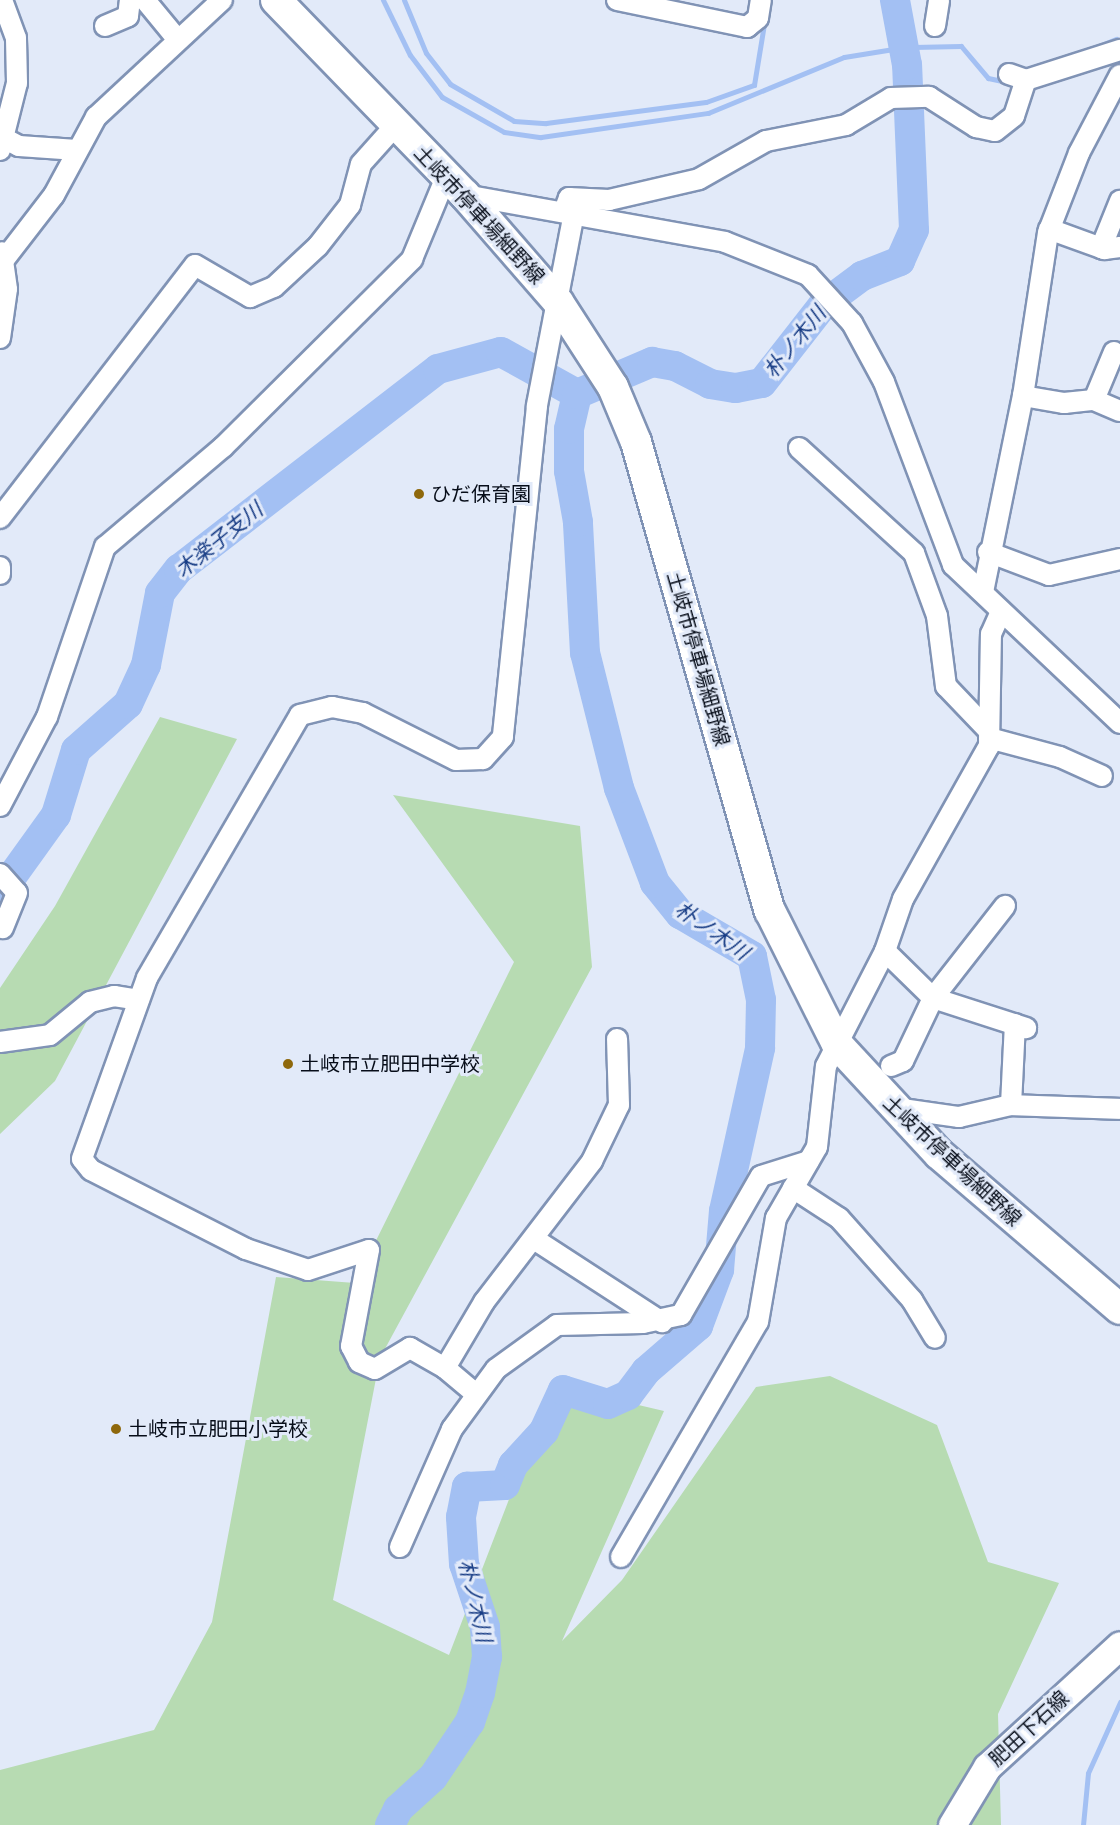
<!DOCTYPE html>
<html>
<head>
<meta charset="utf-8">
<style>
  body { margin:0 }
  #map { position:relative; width:1120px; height:1825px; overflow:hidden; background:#e2eaf9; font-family:Karla,"Noto Sans JP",sans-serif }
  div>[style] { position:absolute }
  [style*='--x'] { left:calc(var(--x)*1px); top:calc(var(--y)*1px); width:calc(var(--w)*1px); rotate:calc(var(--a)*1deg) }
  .green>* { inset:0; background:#b7dbb2 }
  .stream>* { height:5px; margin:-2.5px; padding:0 2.5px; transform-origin:2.5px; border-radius:2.5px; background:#a3c0f3 }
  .river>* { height:30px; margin:-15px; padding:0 15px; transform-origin:15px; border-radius:15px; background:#a3c0f3 }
  .roads { filter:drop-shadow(2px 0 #8093b5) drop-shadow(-2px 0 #8093b5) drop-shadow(0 2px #8093b5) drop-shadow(0 -2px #8093b5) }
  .street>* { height:20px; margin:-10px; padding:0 10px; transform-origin:10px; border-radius:10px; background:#fff }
  .secondary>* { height:27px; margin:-13.5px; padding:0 13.5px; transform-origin:13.5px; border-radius:13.5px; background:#fff }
  .primary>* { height:30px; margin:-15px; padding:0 15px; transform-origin:15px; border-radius:15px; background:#fff }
  .dots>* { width:16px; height:16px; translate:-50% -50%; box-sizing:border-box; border:3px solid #e2eaf9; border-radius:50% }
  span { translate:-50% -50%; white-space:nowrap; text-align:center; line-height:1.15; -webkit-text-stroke:6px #e2eaf9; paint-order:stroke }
  .street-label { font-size:20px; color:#070d19 }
  .poi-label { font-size:20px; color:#070d19 }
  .left { translate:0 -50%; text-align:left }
  .water-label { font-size:21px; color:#163b84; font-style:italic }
</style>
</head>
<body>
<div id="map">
  <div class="green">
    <i style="clip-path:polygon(160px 717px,237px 739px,55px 1081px,0 1134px,0 988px,55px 906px)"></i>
    <i style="clip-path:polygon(393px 795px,580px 826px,592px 967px,380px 1358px,333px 1600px,449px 1655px,553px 1385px,664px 1411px,562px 1641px,622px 1580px,756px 1387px,830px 1376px,937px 1425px,988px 1562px,1059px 1583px,998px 1714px,1001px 1825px,0 1825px,0 1770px,154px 1730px,212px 1622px,276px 1277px,355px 1283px,514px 962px)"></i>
  </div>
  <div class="stream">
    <i style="--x:383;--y:0;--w:61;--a:63.9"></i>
    <i style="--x:410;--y:55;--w:53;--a:52.7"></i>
    <i style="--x:442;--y:97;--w:71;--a:29.4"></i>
    <i style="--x:504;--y:132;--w:37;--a:8"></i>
    <i style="--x:541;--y:137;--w:169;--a:-8.2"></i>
    <i style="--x:708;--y:113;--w:147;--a:-22.4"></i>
    <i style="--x:844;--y:57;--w:50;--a:-9.3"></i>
    <i style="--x:404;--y:0;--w:57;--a:67.5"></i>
    <i style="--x:426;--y:53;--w:39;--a:52"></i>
    <i style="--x:450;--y:84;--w:74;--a:30"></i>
    <i style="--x:514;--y:121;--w:32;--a:4"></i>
    <i style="--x:546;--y:123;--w:161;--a:-7.5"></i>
    <i style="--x:706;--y:102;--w:51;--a:-19.5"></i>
    <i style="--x:754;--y:85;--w:62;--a:-80.7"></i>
    <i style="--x:913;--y:47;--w:48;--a:-1.2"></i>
    <i style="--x:961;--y:46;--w:42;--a:49.8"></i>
    <i style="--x:988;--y:78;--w:19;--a:12"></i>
    <i style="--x:1084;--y:52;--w:35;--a:-22"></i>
    <i style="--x:1083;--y:1825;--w:52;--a:-84.5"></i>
    <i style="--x:1088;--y:1773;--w:78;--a:-65.7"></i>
  </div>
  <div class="river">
    <i style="--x:0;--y:893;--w:96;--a:-54.3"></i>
    <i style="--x:56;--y:815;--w:68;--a:-72.9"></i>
    <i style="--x:76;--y:750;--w:69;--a:-41.5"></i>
    <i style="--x:128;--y:704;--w:43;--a:-65.2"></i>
    <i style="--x:146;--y:665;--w:73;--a:-79"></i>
    <i style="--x:160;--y:593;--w:31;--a:-52"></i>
    <i style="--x:179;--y:569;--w:327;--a:-37.7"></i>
    <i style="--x:438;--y:369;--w:65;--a:-15.1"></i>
    <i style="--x:501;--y:352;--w:87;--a:28.9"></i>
    <i style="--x:390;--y:1825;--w:18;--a:-63"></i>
    <i style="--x:398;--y:1809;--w:47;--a:-42.4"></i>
    <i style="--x:433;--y:1777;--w:66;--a:-56.1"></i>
    <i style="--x:470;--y:1722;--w:31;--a:-71"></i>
    <i style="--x:480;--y:1693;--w:37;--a:-79"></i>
    <i style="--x:487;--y:1657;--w:30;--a:-94"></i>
    <i style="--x:485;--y:1627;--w:66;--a:-108.4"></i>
    <i style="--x:464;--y:1564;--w:47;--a:-93.7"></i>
    <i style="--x:461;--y:1517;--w:31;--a:-79"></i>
    <i style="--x:467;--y:1487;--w:38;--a:-3"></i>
    <i style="--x:505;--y:1485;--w:22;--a:-68"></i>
    <i style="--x:513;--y:1465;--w:46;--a:-47.6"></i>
    <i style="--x:544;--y:1431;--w:45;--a:-65.1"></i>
    <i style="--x:563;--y:1390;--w:47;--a:17.3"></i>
    <i style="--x:608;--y:1404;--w:22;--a:-24"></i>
    <i style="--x:628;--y:1395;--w:30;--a:-53"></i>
    <i style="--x:646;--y:1371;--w:69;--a:-40.9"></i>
    <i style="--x:698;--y:1326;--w:60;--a:-69.4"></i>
    <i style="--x:719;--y:1270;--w:59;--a:-85.2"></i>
    <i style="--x:724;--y:1211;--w:167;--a:-77.5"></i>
    <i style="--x:760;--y:1048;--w:48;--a:-88.8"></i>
    <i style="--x:761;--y:1000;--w:45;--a:-101.6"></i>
    <i style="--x:752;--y:956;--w:83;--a:-149.7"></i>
    <i style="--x:680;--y:914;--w:40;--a:-129"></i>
    <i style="--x:655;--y:883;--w:102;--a:-110.8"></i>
    <i style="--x:619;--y:788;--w:139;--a:-104.1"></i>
    <i style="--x:585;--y:653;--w:131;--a:-93.1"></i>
    <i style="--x:578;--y:522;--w:52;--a:-100"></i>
    <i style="--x:569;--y:471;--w:42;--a:-90"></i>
    <i style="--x:569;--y:429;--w:36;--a:-77"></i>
    <i style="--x:577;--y:394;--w:82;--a:-23.1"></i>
    <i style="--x:652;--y:362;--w:23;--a:10"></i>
    <i style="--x:675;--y:366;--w:39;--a:27"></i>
    <i style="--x:710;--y:384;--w:26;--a:9"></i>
    <i style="--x:736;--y:388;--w:26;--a:-11"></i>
    <i style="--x:762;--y:383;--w:99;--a:-52"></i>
    <i style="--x:823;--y:305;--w:49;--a:-36.6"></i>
    <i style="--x:862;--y:276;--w:41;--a:-21.5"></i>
    <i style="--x:900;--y:261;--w:34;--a:-66"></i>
    <i style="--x:914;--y:230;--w:165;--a:-92.4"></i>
    <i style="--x:907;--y:65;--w:66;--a:-100.5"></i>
  </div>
  <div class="roads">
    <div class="street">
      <i style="--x:145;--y:0;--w:52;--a:50.5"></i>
      <i style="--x:617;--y:0;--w:133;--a:11.7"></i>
      <i style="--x:747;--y:27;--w:14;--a:-39"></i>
      <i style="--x:758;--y:18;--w:18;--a:-81"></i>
      <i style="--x:105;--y:26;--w:25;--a:-23"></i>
      <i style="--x:128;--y:16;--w:16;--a:-83"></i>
      <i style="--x:935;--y:26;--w:26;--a:-81"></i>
      <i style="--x:1009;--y:74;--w:18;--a:19"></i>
      <i style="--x:1026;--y:80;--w:99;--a:-17.7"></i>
      <i style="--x:0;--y:136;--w:21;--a:28"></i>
      <i style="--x:19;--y:146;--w:58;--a:3.9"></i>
      <i style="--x:0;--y:150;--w:69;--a:-75.8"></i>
      <i style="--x:17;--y:83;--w:45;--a:-91.3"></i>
      <i style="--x:16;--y:38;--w:40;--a:-110.2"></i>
      <i style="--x:465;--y:195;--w:264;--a:10.2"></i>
      <i style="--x:725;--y:242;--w:89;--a:21.7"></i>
      <i style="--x:808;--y:275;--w:65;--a:47.5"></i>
      <i style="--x:852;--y:323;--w:67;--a:61.5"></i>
      <i style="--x:884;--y:382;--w:196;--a:69.3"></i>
      <i style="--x:953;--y:565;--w:230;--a:43.4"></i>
      <i style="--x:564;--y:211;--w:14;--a:-69"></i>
      <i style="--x:569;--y:198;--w:40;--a:2.9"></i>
      <i style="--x:609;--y:200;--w:92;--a:-13.1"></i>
      <i style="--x:699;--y:179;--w:77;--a:-29.6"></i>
      <i style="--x:766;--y:141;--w:82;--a:-11.3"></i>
      <i style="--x:846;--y:125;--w:52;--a:-31"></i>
      <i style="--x:891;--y:98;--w:38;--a:-2"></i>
      <i style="--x:929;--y:97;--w:56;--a:32.6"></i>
      <i style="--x:976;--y:127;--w:19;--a:12"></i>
      <i style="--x:995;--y:131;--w:24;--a:-38"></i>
      <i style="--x:1014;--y:116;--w:38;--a:-72"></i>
      <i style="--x:574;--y:213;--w:197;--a:100.9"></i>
      <i style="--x:537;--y:406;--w:333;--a:95.9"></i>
      <i style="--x:503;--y:737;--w:30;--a:132"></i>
      <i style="--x:483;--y:759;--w:27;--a:178"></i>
      <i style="--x:456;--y:760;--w:104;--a:-153.2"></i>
      <i style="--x:363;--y:713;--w:32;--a:-169"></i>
      <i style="--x:332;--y:707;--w:33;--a:166"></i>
      <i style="--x:300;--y:715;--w:304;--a:120.2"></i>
      <i style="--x:147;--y:978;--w:192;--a:109.8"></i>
      <i style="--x:82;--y:1159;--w:14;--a:51"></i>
      <i style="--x:91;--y:1170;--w:174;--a:27"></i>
      <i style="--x:246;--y:1249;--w:65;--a:18.7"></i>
      <i style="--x:308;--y:1270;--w:64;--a:-18.2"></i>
      <i style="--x:369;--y:1250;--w:98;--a:100.6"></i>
      <i style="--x:351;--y:1346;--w:18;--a:63"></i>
      <i style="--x:359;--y:1362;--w:17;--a:24"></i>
      <i style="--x:375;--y:1369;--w:41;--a:-31"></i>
      <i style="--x:410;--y:1348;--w:40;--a:29.7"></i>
      <i style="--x:445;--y:1368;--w:77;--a:-59.4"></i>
      <i style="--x:484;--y:1302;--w:178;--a:-52.5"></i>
      <i style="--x:592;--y:1161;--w:62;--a:-64.3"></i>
      <i style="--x:619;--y:1105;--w:66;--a:-91.7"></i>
      <i style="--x:1049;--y:229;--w:59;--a:20"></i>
      <i style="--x:1104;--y:249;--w:16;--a:-7"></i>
      <i style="--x:1101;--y:248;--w:51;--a:-68"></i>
      <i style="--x:0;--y:265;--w:88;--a:-52.4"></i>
      <i style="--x:54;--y:195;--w:89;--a:-61.7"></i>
      <i style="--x:96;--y:117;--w:172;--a:-42.9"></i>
      <i style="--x:0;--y:338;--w:49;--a:-81.9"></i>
      <i style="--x:7;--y:289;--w:37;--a:-98"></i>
      <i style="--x:1023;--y:396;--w:42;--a:9.7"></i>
      <i style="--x:1064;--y:403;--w:30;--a:-6"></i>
      <i style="--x:1094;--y:400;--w:52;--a:-67.4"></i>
      <i style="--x:1094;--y:400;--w:28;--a:23"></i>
      <i style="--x:799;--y:448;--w:156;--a:42.4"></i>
      <i style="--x:914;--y:553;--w:67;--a:69.9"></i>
      <i style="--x:937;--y:616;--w:71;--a:82.7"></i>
      <i style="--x:946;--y:686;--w:62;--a:46.3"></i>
      <i style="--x:0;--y:518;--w:319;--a:-52.4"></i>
      <i style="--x:195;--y:265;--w:64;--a:30.2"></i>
      <i style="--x:250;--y:297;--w:26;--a:-23"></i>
      <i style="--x:274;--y:287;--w:60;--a:-43"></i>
      <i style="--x:318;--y:246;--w:52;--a:-52"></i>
      <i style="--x:350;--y:205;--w:42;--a:-75"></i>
      <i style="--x:361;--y:164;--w:51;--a:-48.2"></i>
      <i style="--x:988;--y:552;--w:65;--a:20.7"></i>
      <i style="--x:1049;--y:575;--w:73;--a:-12.7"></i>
      <i style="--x:0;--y:567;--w:7;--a:90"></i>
      <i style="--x:983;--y:592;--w:200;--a:-78.5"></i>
      <i style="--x:1023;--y:396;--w:165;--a:-81.3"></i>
      <i style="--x:1048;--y:233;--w:86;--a:-68.8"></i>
      <i style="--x:1079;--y:153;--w:88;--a:-62.3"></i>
      <i style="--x:989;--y:738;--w:73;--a:15"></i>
      <i style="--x:1060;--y:757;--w:46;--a:24.3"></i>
      <i style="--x:0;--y:806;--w:101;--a:-62.2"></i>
      <i style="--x:47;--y:717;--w:180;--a:-71.2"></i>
      <i style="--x:105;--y:547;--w:155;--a:-40.3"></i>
      <i style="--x:223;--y:447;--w:267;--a:-44.8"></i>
      <i style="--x:412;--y:259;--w:89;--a:-67.5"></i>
      <i style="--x:0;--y:874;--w:25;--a:48"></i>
      <i style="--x:17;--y:893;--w:38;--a:112"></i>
      <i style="--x:885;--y:951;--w:67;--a:44.4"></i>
      <i style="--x:933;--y:998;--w:98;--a:17.9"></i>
      <i style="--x:0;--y:1042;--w:50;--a:-8"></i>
      <i style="--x:50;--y:1035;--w:52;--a:-39.5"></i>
      <i style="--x:90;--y:1002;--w:25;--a:-14"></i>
      <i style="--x:114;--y:996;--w:25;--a:9"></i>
      <i style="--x:891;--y:1066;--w:13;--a:-23"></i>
      <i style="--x:903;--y:1061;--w:70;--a:-64.5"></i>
      <i style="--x:933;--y:998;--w:117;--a:-52"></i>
      <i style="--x:1011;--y:1105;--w:81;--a:-87.2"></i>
      <i style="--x:895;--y:1108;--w:65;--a:8"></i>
      <i style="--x:959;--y:1117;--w:53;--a:-13"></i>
      <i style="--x:1011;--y:1105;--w:109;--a:2.1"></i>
      <i style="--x:793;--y:1188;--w:55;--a:33.1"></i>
      <i style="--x:839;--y:1218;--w:110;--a:48.3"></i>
      <i style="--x:912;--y:1300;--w:44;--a:58.8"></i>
      <i style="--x:534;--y:1239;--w:153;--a:33"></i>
      <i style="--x:445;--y:1368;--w:39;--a:40"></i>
      <i style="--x:400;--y:1547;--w:129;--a:-66.2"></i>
      <i style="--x:452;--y:1429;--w:74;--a:-53.7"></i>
      <i style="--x:496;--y:1369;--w:75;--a:-35.8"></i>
      <i style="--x:557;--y:1325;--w:86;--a:-1.3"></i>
      <i style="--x:643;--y:1323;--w:39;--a:-12"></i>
      <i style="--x:681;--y:1315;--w:160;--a:-60.1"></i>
      <i style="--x:761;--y:1176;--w:50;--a:-17.4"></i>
      <i style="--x:621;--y:1557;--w:272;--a:-59.8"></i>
      <i style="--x:758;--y:1322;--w:106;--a:-80.2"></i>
      <i style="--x:776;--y:1218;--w:82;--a:-60"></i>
      <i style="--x:817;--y:1147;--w:81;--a:-83.7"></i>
      <i style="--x:826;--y:1066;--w:129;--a:-62.8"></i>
      <i style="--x:885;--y:951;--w:55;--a:-70.9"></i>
      <i style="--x:903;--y:899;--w:176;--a:-60.7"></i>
      <i style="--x:989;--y:746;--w:112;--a:-89"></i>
      <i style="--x:991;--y:634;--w:24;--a:-66"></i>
    </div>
    <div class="secondary">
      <i style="--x:952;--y:1825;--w:68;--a:-58.9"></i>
      <i style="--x:987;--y:1767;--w:180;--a:-42.5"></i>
    </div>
    <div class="primary">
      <i style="--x:276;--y:0;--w:272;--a:45.9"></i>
      <i style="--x:465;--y:195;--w:142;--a:49"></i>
      <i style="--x:558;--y:302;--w:101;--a:57.1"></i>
      <i style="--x:613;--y:387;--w:60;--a:67.3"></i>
      <i style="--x:636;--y:442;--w:488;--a:74.1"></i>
      <i style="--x:770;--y:911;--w:149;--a:63.3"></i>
      <i style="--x:837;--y:1044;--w:150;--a:47.2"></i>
      <i style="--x:939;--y:1154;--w:238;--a:40.6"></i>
    </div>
  </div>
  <div class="dots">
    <i style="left:419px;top:494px;background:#8e680c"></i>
    <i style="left:288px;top:1064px;background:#8e680c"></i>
    <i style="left:116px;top:1429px;background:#8e680c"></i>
  </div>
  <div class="street-label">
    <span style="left:479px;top:215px;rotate:47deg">土岐市停車場細野線</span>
    <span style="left:698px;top:659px;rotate:74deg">土岐市停車場細野線</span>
    <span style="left:952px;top:1161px;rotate:43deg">土岐市停車場細野線</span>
    <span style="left:1029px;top:1729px;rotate:-43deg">肥田下石線</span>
  </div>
  <div class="poi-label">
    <span class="left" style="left:431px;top:494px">ひだ保育園</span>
    <span class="left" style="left:300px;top:1064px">土岐市立肥田中学校</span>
    <span class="left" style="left:128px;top:1429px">土岐市立肥田小学校</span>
  </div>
  <div class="water-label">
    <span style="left:795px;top:342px;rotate:-51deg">朴ノ木川</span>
    <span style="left:219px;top:540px;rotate:-39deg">木楽子支川</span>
    <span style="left:712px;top:931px;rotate:35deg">朴ノ木川</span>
    <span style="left:475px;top:1601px;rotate:77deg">朴ノ木川</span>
  </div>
</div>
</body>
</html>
